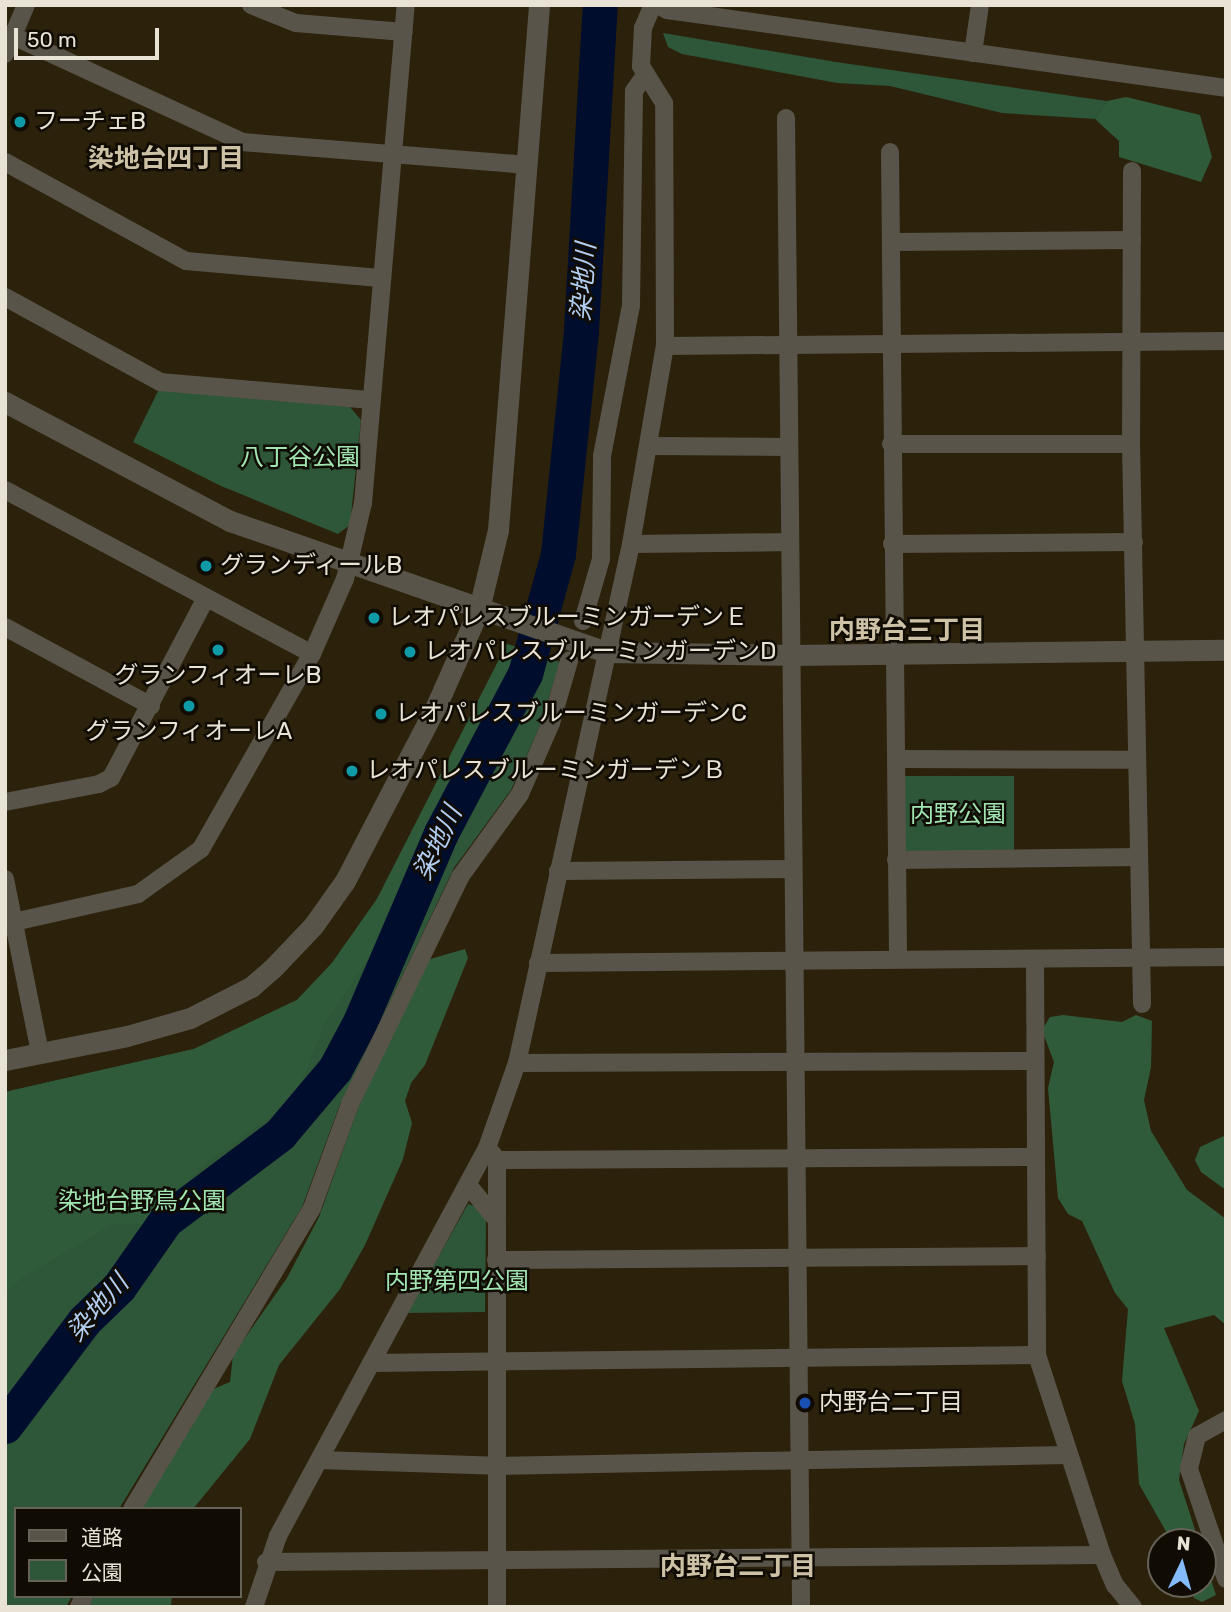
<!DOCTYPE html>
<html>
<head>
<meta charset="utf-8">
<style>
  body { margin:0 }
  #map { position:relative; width:1231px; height:1612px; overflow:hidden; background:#2c220b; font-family:Rubik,"Noto Sans JP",sans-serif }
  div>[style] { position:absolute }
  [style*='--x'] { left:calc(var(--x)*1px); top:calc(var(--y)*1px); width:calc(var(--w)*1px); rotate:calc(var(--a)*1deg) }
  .green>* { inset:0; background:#2e5638; transform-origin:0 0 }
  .forest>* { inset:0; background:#305b3b }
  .water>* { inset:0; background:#000d2d }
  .river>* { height:35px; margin:-17.5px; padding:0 17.5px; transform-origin:17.5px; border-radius:17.5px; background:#000d2d }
  .minor>* { height:18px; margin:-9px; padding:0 9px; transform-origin:9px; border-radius:9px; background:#595449 }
  .tertiary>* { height:21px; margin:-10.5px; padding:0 10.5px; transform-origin:10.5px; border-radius:10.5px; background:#595449 }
  .dots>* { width:19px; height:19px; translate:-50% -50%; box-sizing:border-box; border:4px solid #100c04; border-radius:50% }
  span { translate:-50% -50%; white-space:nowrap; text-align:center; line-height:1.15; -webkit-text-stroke:5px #100c04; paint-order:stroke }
  .poi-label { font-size:24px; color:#e9e3d5 }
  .left { translate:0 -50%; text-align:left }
  .park-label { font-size:24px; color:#a1e6b1 }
  .neighbourhood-label { font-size:26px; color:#cdc1a6; font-weight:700 }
  .water-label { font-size:26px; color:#b1cdf2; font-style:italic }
  .frame { position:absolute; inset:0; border:7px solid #e9e3d5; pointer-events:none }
  .legend { position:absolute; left:14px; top:1507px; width:228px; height:91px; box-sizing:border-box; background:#100c04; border:2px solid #676258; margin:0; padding:9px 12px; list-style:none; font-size:21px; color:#e9e3d5 }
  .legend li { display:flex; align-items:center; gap:14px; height:35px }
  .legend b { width:35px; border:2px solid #676258 }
  .north { position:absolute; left:1147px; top:1528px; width:70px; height:70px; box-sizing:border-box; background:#100c04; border:2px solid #676258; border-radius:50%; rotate:5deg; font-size:19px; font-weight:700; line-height:28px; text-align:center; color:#e9e3d5 }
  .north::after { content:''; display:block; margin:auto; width:24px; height:32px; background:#84bcfb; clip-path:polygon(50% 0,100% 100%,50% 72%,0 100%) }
  .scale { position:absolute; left:14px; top:28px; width:145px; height:32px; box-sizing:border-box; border:4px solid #e9e3d5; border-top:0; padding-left:9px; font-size:21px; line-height:24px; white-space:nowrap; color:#e9e3d5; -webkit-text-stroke:5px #100c04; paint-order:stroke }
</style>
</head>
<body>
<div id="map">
  <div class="green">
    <i style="clip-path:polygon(663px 33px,836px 62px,1107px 101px,1095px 119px,1002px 113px,890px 86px,837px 83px,682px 54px,668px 47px)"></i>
    <i style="clip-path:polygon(159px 389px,350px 407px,361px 420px,350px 525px,338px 534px,221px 486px,133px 442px)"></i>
    <i style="clip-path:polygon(507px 644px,560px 662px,540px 726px,511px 790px,454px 868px,339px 1107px,302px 1207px,119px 1509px,16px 1509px,16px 1596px,72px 1596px,66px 1607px,5px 1607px,5px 1092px,194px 1049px,297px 1000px,332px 963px,377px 899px)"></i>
    <i style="left:904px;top:776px;width:110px;height:78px"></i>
    <i style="clip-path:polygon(468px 1204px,478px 1207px,486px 1218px,485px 1312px,407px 1313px)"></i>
  </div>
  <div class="forest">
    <i style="clip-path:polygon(1126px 97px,1200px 115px,1212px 157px,1201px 182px,1119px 157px,1119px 141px,1095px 119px,1107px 101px)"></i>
    <i style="clip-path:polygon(507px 644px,522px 649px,517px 670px,435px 823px,378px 945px,325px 1023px,302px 1080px,284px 1107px,206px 1163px,143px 1224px,111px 1225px,22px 1278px,5px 1294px,5px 1092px,194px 1049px,297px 1000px,332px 963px,377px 899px)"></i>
    <i style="clip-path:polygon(465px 949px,468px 958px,425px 1065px,411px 1083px,405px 1101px,412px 1123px,403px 1159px,365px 1245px,340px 1289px,279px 1365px,250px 1439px,193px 1509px,140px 1509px,211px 1390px,230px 1382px,233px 1355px,287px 1278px,319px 1217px,358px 1108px,427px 960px)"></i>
    <i style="clip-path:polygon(1063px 1015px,1122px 1022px,1136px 1015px,1152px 1021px,1151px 1067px,1144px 1100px,1151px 1131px,1187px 1190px,1226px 1219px,1226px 1325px,1214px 1315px,1164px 1328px,1199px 1411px,1184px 1444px,1179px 1480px,1199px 1542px,1172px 1542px,1139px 1484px,1135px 1424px,1122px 1381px,1128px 1309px,1115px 1293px,1082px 1221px,1068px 1214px,1058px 1198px,1048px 1088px,1054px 1062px,1042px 1030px,1050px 1017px)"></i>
    <i style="clip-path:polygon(1226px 1135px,1226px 1190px,1201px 1172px,1195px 1160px,1200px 1147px)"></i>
    <i style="clip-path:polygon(1203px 1555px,1216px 1595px,1202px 1602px,1194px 1598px,1189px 1584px,1203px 1584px)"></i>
    <i style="clip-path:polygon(94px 1596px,172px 1596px,171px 1605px,88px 1607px)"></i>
  </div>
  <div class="water">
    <i style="clip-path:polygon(30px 1377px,43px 1386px,5px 1434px,5px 1409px)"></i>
  </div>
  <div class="river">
    <i style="--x:5;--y:1426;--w:131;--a:-53"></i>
    <i style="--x:84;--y:1321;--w:49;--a:-44.2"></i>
    <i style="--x:119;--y:1287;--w:82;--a:-55"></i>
    <i style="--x:166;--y:1220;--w:143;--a:-37"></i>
    <i style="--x:280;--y:1134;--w:85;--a:-49.8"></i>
    <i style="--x:335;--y:1069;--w:53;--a:-62"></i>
    <i style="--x:360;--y:1022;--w:206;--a:-66.8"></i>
    <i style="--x:441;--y:833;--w:180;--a:-62.2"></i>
    <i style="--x:525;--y:674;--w:124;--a:-74.6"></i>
    <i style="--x:558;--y:554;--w:225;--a:-84.1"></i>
    <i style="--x:581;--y:330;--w:326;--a:-86.7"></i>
  </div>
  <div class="minor">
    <i style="--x:251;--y:5;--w:48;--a:21.8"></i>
    <i style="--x:296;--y:23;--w:108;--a:4.8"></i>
    <i style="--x:658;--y:5;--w:10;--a:29"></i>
    <i style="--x:667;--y:10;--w:564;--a:7.94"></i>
    <i style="--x:13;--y:36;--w:252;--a:24.8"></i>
    <i style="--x:242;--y:142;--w:285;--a:4.6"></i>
    <i style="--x:973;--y:53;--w:49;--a:-81.7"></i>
    <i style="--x:5;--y:54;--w:53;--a:-66.8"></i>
    <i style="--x:786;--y:118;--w:1489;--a:89.42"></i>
    <i style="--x:890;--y:152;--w:807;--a:89.43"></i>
    <i style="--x:5;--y:162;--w:206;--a:28.7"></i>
    <i style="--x:186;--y:261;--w:197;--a:5"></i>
    <i style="--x:1132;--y:171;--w:273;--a:90.2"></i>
    <i style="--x:1131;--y:444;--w:560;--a:88.87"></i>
    <i style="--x:891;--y:242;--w:241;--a:-0.5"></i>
    <i style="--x:5;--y:297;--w:177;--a:28.7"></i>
    <i style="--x:160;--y:382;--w:212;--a:4.9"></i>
    <i style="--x:665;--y:346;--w:561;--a:-0.51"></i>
    <i style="--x:891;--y:444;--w:240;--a:0"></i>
    <i style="--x:649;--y:446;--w:139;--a:0.4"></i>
    <i style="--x:5;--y:490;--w:348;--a:28.1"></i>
    <i style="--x:631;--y:544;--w:157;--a:-0.7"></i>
    <i style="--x:892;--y:544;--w:242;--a:-0.5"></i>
    <i style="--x:583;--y:621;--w:65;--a:-73.8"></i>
    <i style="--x:601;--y:559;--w:103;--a:-89.4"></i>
    <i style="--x:602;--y:456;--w:154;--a:-79.1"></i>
    <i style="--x:631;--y:305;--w:214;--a:-89.2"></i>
    <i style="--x:634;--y:91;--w:21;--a:-55"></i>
    <i style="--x:5;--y:627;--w:166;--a:28.4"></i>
    <i style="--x:896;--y:759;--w:240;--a:0.2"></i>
    <i style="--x:5;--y:802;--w:96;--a:-10.8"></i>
    <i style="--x:99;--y:784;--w:13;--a:-27"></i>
    <i style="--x:111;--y:778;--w:201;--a:-62.2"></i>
    <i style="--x:896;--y:860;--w:243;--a:-0.7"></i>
    <i style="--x:558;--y:871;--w:235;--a:-0.5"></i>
    <i style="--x:5;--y:879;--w:177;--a:78.6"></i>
    <i style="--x:5;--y:924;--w:136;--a:-12.7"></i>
    <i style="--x:138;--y:894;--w:77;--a:-35.5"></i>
    <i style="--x:201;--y:849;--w:224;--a:-60.4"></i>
    <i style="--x:312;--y:654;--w:82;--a:-66.3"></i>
    <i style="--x:345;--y:579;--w:78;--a:-76.7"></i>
    <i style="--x:363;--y:503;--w:500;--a:-85.1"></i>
    <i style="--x:1035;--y:960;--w:395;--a:89.7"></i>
    <i style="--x:1037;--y:1355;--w:210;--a:72"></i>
    <i style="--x:1102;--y:1555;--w:33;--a:67"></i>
    <i style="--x:1115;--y:1585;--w:28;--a:51"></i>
    <i style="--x:538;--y:963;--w:688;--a:-0.5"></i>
    <i style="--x:517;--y:1063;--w:515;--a:-0.22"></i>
    <i style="--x:492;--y:1153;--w:9;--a:54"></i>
    <i style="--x:497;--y:1160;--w:447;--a:90"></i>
    <i style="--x:497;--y:1160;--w:539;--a:-0.32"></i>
    <i style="--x:468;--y:1185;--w:44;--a:50.5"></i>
    <i style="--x:496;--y:1260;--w:541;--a:-0.42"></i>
    <i style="--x:371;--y:1363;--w:666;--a:-0.69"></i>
    <i style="--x:1226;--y:1420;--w:33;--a:151"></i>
    <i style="--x:1197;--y:1436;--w:34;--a:104"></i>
    <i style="--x:1189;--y:1469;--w:116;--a:71.4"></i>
    <i style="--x:319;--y:1460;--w:177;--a:1.9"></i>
    <i style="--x:496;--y:1466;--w:571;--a:-1.1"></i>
    <i style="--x:132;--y:1509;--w:351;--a:-59.1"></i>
    <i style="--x:312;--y:1208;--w:111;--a:-69.9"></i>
    <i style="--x:350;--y:1104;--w:252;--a:-64.1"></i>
    <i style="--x:460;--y:877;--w:102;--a:-54.1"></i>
    <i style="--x:520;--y:794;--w:77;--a:-66.4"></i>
    <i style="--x:551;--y:723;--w:65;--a:-73.8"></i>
    <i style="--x:266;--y:1562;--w:836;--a:-0.48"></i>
    <i style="--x:79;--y:1607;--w:12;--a:-66"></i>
    <i style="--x:254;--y:1607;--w:75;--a:-71.3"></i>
    <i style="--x:278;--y:1536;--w:441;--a:-61.7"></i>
    <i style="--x:487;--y:1148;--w:90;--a:-70.6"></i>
    <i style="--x:517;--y:1063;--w:531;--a:-77.61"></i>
    <i style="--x:631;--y:544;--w:201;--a:-80.3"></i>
    <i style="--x:665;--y:346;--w:243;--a:-90.2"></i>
    <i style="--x:664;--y:103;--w:44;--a:-121.9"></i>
    <i style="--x:641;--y:66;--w:38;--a:-87"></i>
    <i style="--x:643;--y:28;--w:25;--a:-67"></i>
  </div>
  <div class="tertiary">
    <i style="--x:5;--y:402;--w:255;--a:27.9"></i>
    <i style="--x:230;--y:521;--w:399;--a:19.2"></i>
    <i style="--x:607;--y:652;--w:183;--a:0.9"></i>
    <i style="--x:790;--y:655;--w:436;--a:-0.7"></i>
    <i style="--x:5;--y:1060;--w:124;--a:-11.1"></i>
    <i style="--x:127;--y:1036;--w:66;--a:-15.9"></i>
    <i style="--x:190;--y:1018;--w:68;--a:-26.9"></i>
    <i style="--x:251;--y:987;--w:28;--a:-41"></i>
    <i style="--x:272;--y:969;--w:59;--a:-46.4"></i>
    <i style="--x:313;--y:926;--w:55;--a:-54.6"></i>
    <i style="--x:345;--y:881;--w:199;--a:-62.5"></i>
    <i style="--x:437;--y:704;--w:104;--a:-66.1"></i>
    <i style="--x:479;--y:609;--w:81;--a:-76.5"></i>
    <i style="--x:498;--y:530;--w:527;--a:-85.53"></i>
  </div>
  <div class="dots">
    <i style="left:20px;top:122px;background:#0f9aa8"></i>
    <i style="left:206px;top:566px;background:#0f9aa8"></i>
    <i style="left:374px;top:618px;background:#0f9aa8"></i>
    <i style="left:218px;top:650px;background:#0f9aa8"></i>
    <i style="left:410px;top:652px;background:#0f9aa8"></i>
    <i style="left:189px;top:706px;background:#0f9aa8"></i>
    <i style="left:381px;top:714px;background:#0f9aa8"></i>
    <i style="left:352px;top:771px;background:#0f9aa8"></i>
    <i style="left:805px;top:1403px;background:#1a4fb4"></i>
  </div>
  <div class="poi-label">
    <span class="left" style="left:34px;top:122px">フーチェB</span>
    <span class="left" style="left:220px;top:566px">グランディールB</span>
    <span class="left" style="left:388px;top:618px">レオパレスブルーミンガーデンＥ</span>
    <span class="left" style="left:424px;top:652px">レオパレスブルーミンガーデンD</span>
    <span style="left:218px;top:676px">グランフィオーレB</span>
    <span class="left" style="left:395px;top:714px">レオパレスブルーミンガーデンC</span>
    <span style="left:189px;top:732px">グランフィオーレA</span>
    <span class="left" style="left:366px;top:771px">レオパレスブルーミンガーデンＢ</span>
    <span class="left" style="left:819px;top:1403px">内野台二丁目</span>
  </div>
  <div class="park-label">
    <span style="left:300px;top:458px">八丁谷公園</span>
    <span style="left:958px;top:815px">内野公園</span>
    <span style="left:142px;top:1202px">染地台野鳥公園</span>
    <span style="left:457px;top:1282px">内野第四公園</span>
  </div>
  <div class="neighbourhood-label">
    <span style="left:166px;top:159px">染地台四丁目</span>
    <span style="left:907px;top:631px">内野台三丁目</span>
    <span style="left:738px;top:1567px">内野台二丁目</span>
  </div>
  <div class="water-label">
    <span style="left:584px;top:282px;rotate:-86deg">染地川</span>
    <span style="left:438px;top:843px;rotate:-65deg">染地川</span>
    <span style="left:98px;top:1308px;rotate:-49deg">染地川</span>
  </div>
  <div class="frame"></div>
  <ul class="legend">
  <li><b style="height:9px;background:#595449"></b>道路</li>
  <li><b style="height:19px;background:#2e5638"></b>公園</li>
  </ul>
  <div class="north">N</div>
  <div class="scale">50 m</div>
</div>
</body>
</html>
